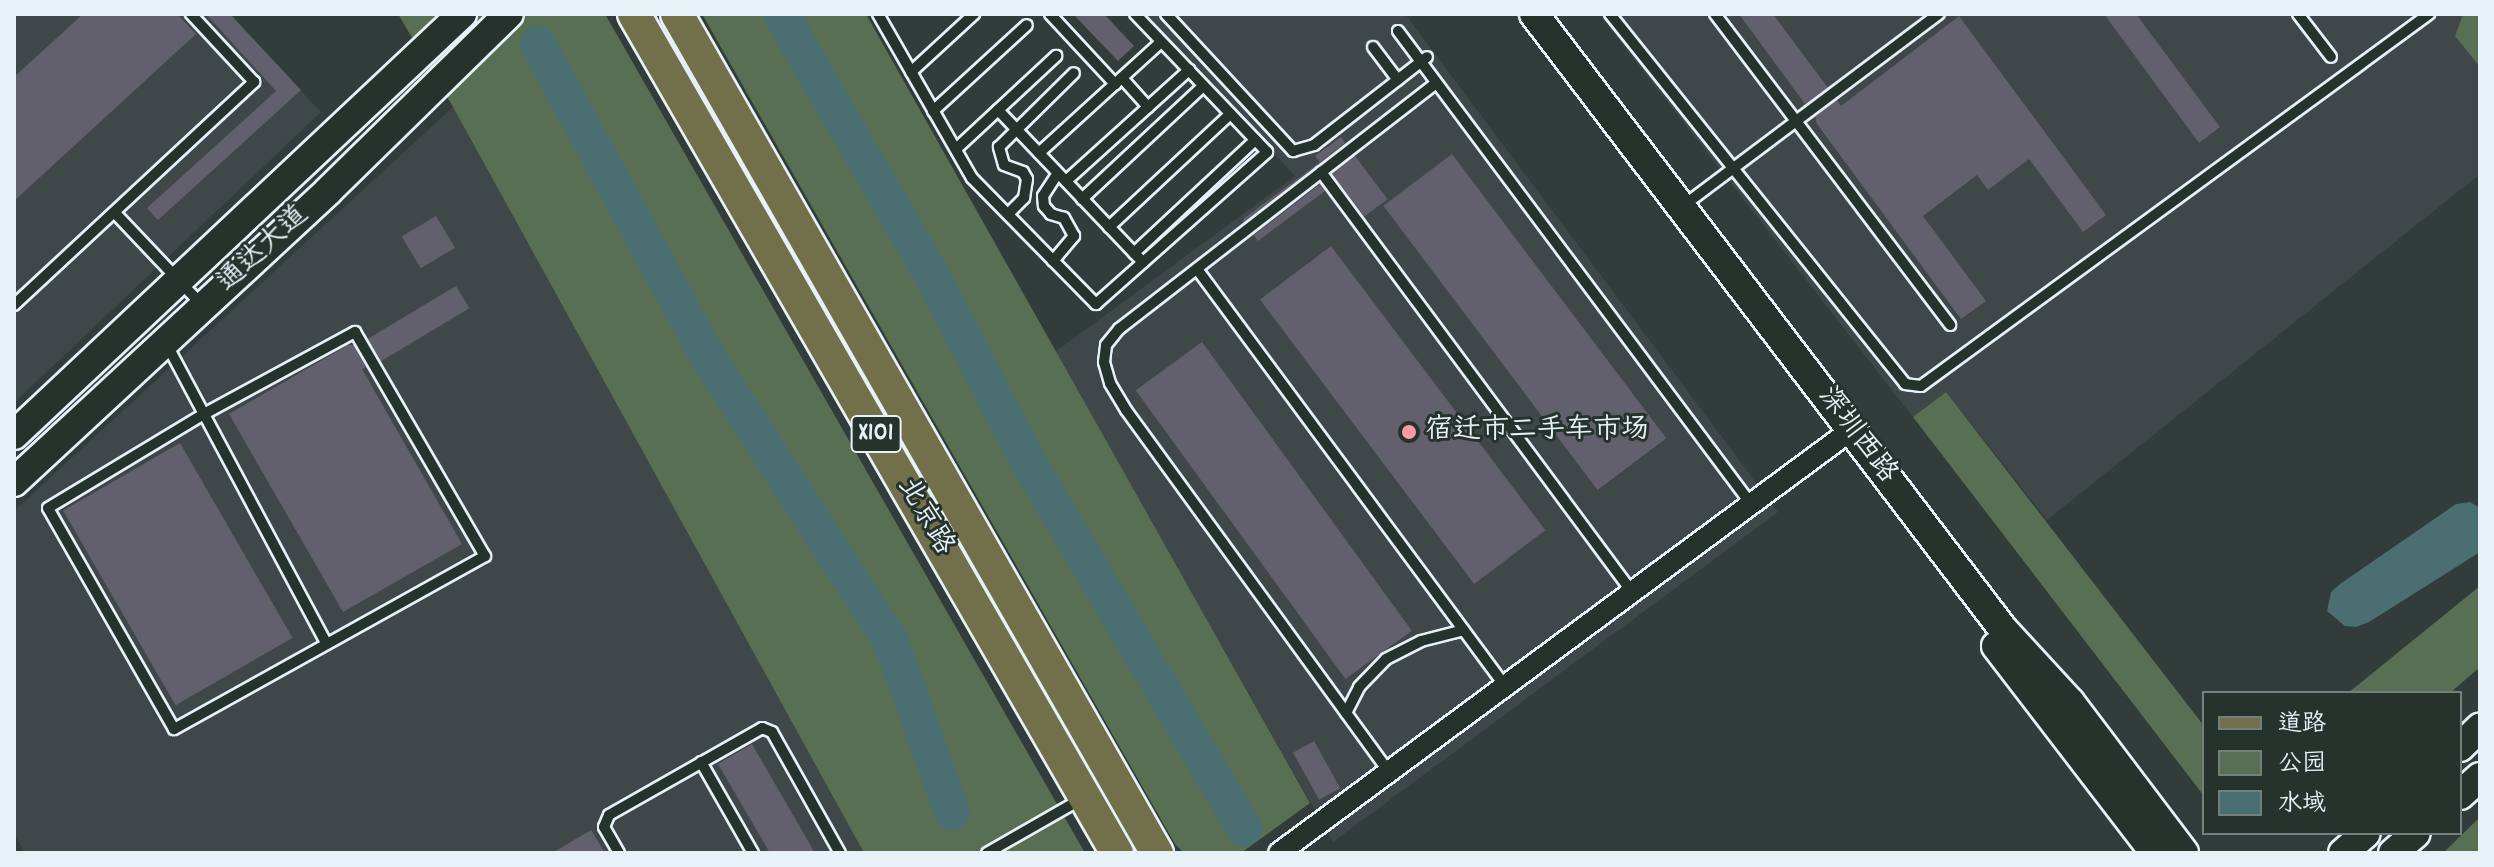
<!DOCTYPE html>
<html>
<head>
<meta charset="utf-8">
<style>
  body { margin:0 }
  #map { position:relative; width:2494px; height:867px; overflow:hidden; background:#323c3a; font-family:Dekko,"LXGW WenKai TC",sans-serif }
  div>[style] { position:absolute }
  [style*='--x'] { left:calc(var(--x)*1px); top:calc(var(--y)*1px); width:calc(var(--w)*1px); rotate:calc(var(--a)*1deg) }
  .built>* { inset:0; background:#404749 }
  .green>* { inset:0; background:#586f54 }
  .water>* { inset:0; background:#4b6e72 }
  .river>* { height:36px; margin:-18px; padding:0 18px; transform-origin:18px; border-radius:18px; background:#4b6e72 }
  .building>* { inset:0; background:#62606c; transform-origin:0 0 }
  .roads { filter:drop-shadow(2px 0 #e8f1f8) drop-shadow(-2px 0 #e8f1f8) drop-shadow(0 2px #e8f1f8) drop-shadow(0 -2px #e8f1f8) }
  .lane>* { height:10px; margin:-5px; padding:0 5px; transform-origin:5px; border-radius:5px; background:#26332d }
  .street>* { height:20px; margin:-10px; padding:0 10px; transform-origin:10px; border-radius:10px; background:#26332d }
  .secondary>* { height:28px; margin:-14px; padding:0 14px; transform-origin:14px; border-radius:14px; background:#26332d }
  .primary>* { height:32px; margin:-16px; padding:0 16px; transform-origin:16px; border-radius:16px; background:#71704a }
  .dots>* { width:22px; height:22px; translate:-50% -50%; box-sizing:border-box; border:4px solid #26332d; border-radius:50% }
  span { translate:-50% -50%; white-space:nowrap; text-align:center; line-height:1.15; -webkit-text-stroke:6px #26332d; paint-order:stroke }
  .shield-label span { padding:2px 6px; background:#26332d; border:2px solid; border-radius:6px; -webkit-text-stroke-width:0 }
  .shield-label { font-size:26px; color:#e8f1f8; font-weight:700 }
  .street-label { font-size:28px; color:#e8f1f8 }
  .poi-label { font-size:28px; color:#e8f1f8 }
  .left { translate:0 -50%; text-align:left }
  .frame { position:absolute; inset:0; border:16px solid #e8f1f8; pointer-events:none }
  .legend { position:absolute; left:2202px; top:691px; width:260px; height:144px; box-sizing:border-box; background:#26332d; border:2px solid #747f7e; margin:0; padding:10px 14px; list-style:none; font-size:24px; color:#e8f1f8 }
  .legend li { display:flex; align-items:center; gap:16px; height:40px }
  .legend b { width:40px; border:2px solid #747f7e }
</style>
</head>
<body>
<div id="map">
  <div class="built">
    <i style="clip-path:polygon(14px 14px,228px 14px,321px 112px,14px 403px)"></i>
    <i style="clip-path:polygon(1146px 14px,1405px 14px,1778px 512px,1333px 842px,1055px 352px,1295px 176px)"></i>
    <i style="clip-path:polygon(1599px 14px,2463px 14px,2455px 36px,2480px 67px,2480px 174px,2047px 520px,1946px 392px,1913px 417px)"></i>
    <i style="clip-path:polygon(453px 107px,864px 853px,25px 853px,14px 833px,14px 511px)"></i>
  </div>
  <div class="green">
    <i style="clip-path:polygon(398px 14px,605px 14px,1085px 853px,864px 853px,453px 107px)"></i>
    <i style="clip-path:polygon(702px 14px,866px 14px,1310px 803px,1241px 853px,1184px 853px,1175px 844px)"></i>
    <i style="clip-path:polygon(2463px 14px,2480px 14px,2480px 67px,2455px 36px)"></i>
    <i style="clip-path:polygon(1946px 392px,2204px 726px,2204px 796px,1913px 417px)"></i>
    <i style="clip-path:polygon(2480px 586px,2480px 667px,2450px 693px,2348px 693px)"></i>
    <i style="clip-path:polygon(2480px 817px,2480px 853px,2443px 853px)"></i>
  </div>
  <div class="water">
    <i style="clip-path:polygon(2470px 502px,2480px 508px,2480px 552px,2369px 622px,2356px 627px,2345px 626px,2327px 611px,2331px 592px,2340px 584px,2456px 504px)"></i>
  </div>
  <div class="river">
    <i style="--x:781;--y:14;--w:296;--a:60"></i>
    <i style="--x:929;--y:270;--w:217;--a:62.6"></i>
    <i style="--x:1029;--y:463;--w:424;--a:59.5"></i>
    <i style="--x:538;--y:44;--w:353;--a:61.5"></i>
    <i style="--x:706;--y:354;--w:342;--a:57.3"></i>
    <i style="--x:891;--y:642;--w:181;--a:70.3"></i>
  </div>
  <div class="building">
    <i style="clip-path:polygon(83px 14px,177px 14px,196px 34px,14px 201px,14px 77px)"></i>
    <i style="clip-path:polygon(206px 14px,230px 14px,301px 90px,158px 220px,147px 208px,276px 91px)"></i>
    <i style="clip-path:polygon(1073px 14px,1104px 14px,1134px 46px,1118px 61px)"></i>
    <i style="clip-path:polygon(1739px 14px,1773px 14px,1828px 88px,1805px 104px)"></i>
    <i style="clip-path:polygon(2104px 14px,2136px 14px,2220px 127px,2199px 143px)"></i>
    <i style="clip-path:polygon(1959px 16px,2106px 215px,2083px 232px,2029px 159px,1988px 190px,1977px 175px,1923px 216px,1986px 301px,1961px 319px,1817px 124px,1815px 117px,1837px 100px,1841px 106px)"></i>
    <i style="clip-path:polygon(1341px 137px,1345px 143px,1244px 222px,1243px 219px,1320px 162px,1315px 156px)"></i>
    <i style="left:1452px;top:154px;width:356px;height:86px;rotate:53deg"></i>
    <i style="left:1355px;top:156px;width:54px;height:29px;rotate:53deg"></i>
    <i style="clip-path:polygon(1320px 184px,1325px 191px,1258px 241px,1254px 235px)"></i>
    <i style="left:436px;top:216px;width:37px;height:40px;rotate:59deg"></i>
    <i style="left:1331px;top:246px;width:356px;height:89px;rotate:53deg"></i>
    <i style="left:456px;top:286px;width:26px;height:103px;rotate:59deg"></i>
    <i style="left:1202px;top:342px;width:357px;height:82px;rotate:54deg"></i>
    <i style="clip-path:polygon(348px 345px,354px 345px,366px 367px,362px 369px,462px 544px,343px 612px,229px 414px)"></i>
    <i style="left:180px;top:443px;width:225px;height:135px;rotate:60deg"></i>
    <i style="left:1314px;top:741px;width:54px;height:24px;rotate:61deg"></i>
    <i style="clip-path:polygon(752px 744px,815px 853px,770px 853px,718px 764px)"></i>
    <i style="clip-path:polygon(591px 830px,605px 853px,552px 853px)"></i>
  </div>
  <div class="roads">
    <div class="lane">
      <i style="--x:878;--y:14;--w:189;--a:60.2"></i>
      <i style="--x:972;--y:178;--w:177;--a:45.5"></i>
      <i style="--x:1096;--y:304;--w:229;--a:-41.6"></i>
      <i style="--x:1267;--y:152;--w:191;--a:-133.7"></i>
      <i style="--x:1050;--y:14;--w:96;--a:47.1"></i>
      <i style="--x:1166;--y:14;--w:187;--a:47.2"></i>
      <i style="--x:1293;--y:151;--w:22;--a:-16"></i>
      <i style="--x:1314;--y:145;--w:143;--a:-37.9"></i>
      <i style="--x:1610;--y:14;--w:473;--a:51.4"></i>
      <i style="--x:1905;--y:384;--w:16;--a:7"></i>
      <i style="--x:1921;--y:386;--w:630;--a:-36.21"></i>
      <i style="--x:1715;--y:14;--w:390;--a:52.9"></i>
      <i style="--x:2298;--y:14;--w:54;--a:52.5"></i>
      <i style="--x:1398;--y:31;--w:590;--a:53.27"></i>
      <i style="--x:1373;--y:47;--w:41;--a:52.9"></i>
      <i style="--x:911;--y:72;--w:86;--a:-42.6"></i>
      <i style="--x:1122;--y:78;--w:39;--a:48"></i>
      <i style="--x:998;--y:110;--w:210;--a:46.4"></i>
      <i style="--x:933;--y:111;--w:127;--a:-42.5"></i>
      <i style="--x:956;--y:149;--w:137;--a:-42.9"></i>
      <i style="--x:1039;--y:153;--w:165;--a:-42.3"></i>
      <i style="--x:1321;--y:172;--w:523;--a:53.48"></i>
      <i style="--x:1066;--y:181;--w:166;--a:-42.1"></i>
      <i style="--x:1082;--y:199;--w:166;--a:-43"></i>
      <i style="--x:1683;--y:206;--w:320;--a:-36.9"></i>
      <i style="--x:115;--y:213;--w:127;--a:46.6"></i>
      <i style="--x:1008;--y:214;--w:23;--a:-45"></i>
      <i style="--x:1024;--y:198;--w:19;--a:-81"></i>
      <i style="--x:1027;--y:179;--w:8;--a:-120"></i>
      <i style="--x:1023;--y:172;--w:20;--a:-160"></i>
      <i style="--x:1004;--y:165;--w:19;--a:-106"></i>
      <i style="--x:999;--y:147;--w:105;--a:-44.6"></i>
      <i style="--x:1109;--y:227;--w:166;--a:-43"></i>
      <i style="--x:1134;--y:253;--w:166;--a:-43"></i>
      <i style="--x:1053;--y:261;--w:33;--a:-50"></i>
      <i style="--x:1074;--y:236;--w:21;--a:-119"></i>
      <i style="--x:1064;--y:218;--w:14;--a:-163"></i>
      <i style="--x:1051;--y:214;--w:11;--a:-131"></i>
      <i style="--x:1044;--y:206;--w:10;--a:-96"></i>
      <i style="--x:1043;--y:196;--w:27;--a:-57"></i>
      <i style="--x:1197;--y:269;--w:518;--a:53.55"></i>
      <i style="--x:14;--y:305;--w:328;--a:-42.9"></i>
      <i style="--x:254;--y:82;--w:93;--a:-132.8"></i>
      <i style="--x:355;--y:332;--w:259;--a:59.9"></i>
      <i style="--x:485;--y:556;--w:356;--a:150.9"></i>
      <i style="--x:174;--y:729;--w:254;--a:-119.7"></i>
      <i style="--x:48;--y:508;--w:182;--a:-31.1"></i>
      <i style="--x:204;--y:414;--w:172;--a:-28.5"></i>
      <i style="--x:166;--y:343;--w:341;--a:61.9"></i>
      <i style="--x:1346;--y:713;--w:29;--a:-63"></i>
      <i style="--x:1359;--y:687;--w:39;--a:-46"></i>
      <i style="--x:1386;--y:659;--w:39;--a:-27"></i>
      <i style="--x:1421;--y:641;--w:44;--a:-14.3"></i>
      <i style="--x:701;--y:762;--w:105;--a:60.3"></i>
      <i style="--x:1389;--y:772;--w:447;--a:-126"></i>
      <i style="--x:1126;--y:410;--w:31;--a:-121"></i>
      <i style="--x:1110;--y:383;--w:22;--a:-106"></i>
      <i style="--x:1104;--y:362;--w:17;--a:-83"></i>
      <i style="--x:1106;--y:345;--w:21;--a:-51"></i>
      <i style="--x:1119;--y:329;--w:401;--a:-37.8"></i>
      <i style="--x:619;--y:853;--w:30;--a:-120"></i>
      <i style="--x:604;--y:827;--w:13;--a:-67"></i>
      <i style="--x:609;--y:815;--w:176;--a:-29.6"></i>
      <i style="--x:762;--y:728;--w:11;--a:22"></i>
      <i style="--x:772;--y:732;--w:139;--a:60.7"></i>
      <i style="--x:987;--y:853;--w:111;--a:-29.8"></i>
    </div>
    <div class="street">
      <i style="--x:1279;--y:853;--w:696;--a:-36.47"></i>
    </div>
    <div class="secondary">
      <i style="--x:1534;--y:14;--w:772;--a:52.68"></i>
      <i style="--x:2002;--y:628;--w:100;--a:47.4"></i>
      <i style="--x:2070;--y:702;--w:189;--a:52.9"></i>
      <i style="--x:14;--y:435;--w:615;--a:-43.22"></i>
      <i style="--x:14;--y:482;--w:428;--a:-42.8"></i>
      <i style="--x:328;--y:191;--w:253;--a:-44.4"></i>
      <i style="--x:1996;--y:646;--w:261;--a:52.5"></i>
      <i style="--x:2460;--y:747;--w:28;--a:-44"></i>
      <i style="--x:2460;--y:795;--w:27;--a:-42"></i>
      <i style="--x:2343;--y:853;--w:30;--a:-41"></i>
      <i style="--x:2393;--y:853;--w:30;--a:-41"></i>
    </div>
    <div class="primary">
      <i style="--x:634;--y:14;--w:968;--a:60.07"></i>
      <i style="--x:677;--y:14;--w:967;--a:60.23"></i>
    </div>
  </div>
  <div class="dots">
    <i style="left:1409px;top:432px;background:#ff9aa2"></i>
  </div>
  <div class="shield-label">
    <span style="left:876px;top:434px">X101</span>
  </div>
  <div class="street-label">
    <span style="left:264px;top:250px;rotate:-43deg">通达大道</span>
    <span style="left:1856px;top:436px;rotate:53deg">深圳西路</span>
    <span style="left:924px;top:517px;rotate:60deg">北京路</span>
  </div>
  <div class="poi-label">
    <span class="left" style="left:1425px;top:432px">宿迁市二手车市场</span>
  </div>
  <div class="frame"></div>
  <ul class="legend">
  <li><b style="height:10px;background:#71704a"></b>道路</li>
  <li><b style="height:22px;background:#586f54"></b>公园</li>
  <li><b style="height:22px;background:#4b6e72"></b>水域</li>
  </ul>
</div>
</body>
</html>
